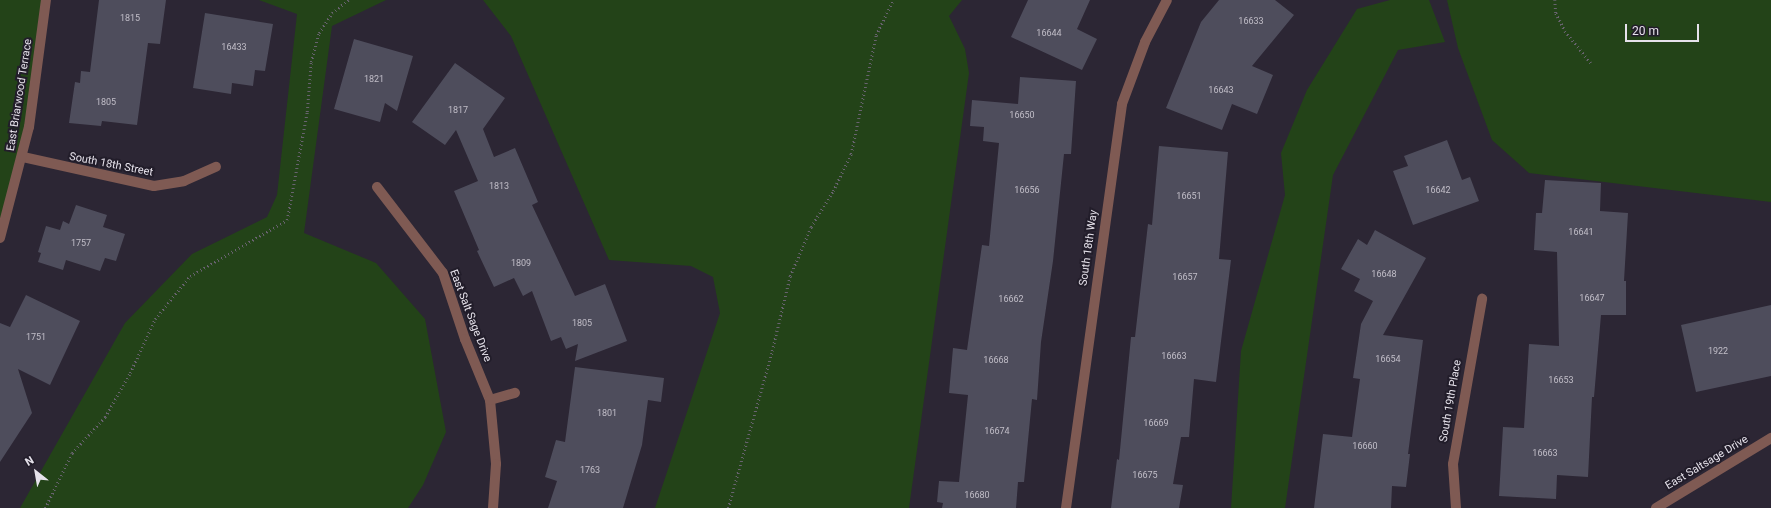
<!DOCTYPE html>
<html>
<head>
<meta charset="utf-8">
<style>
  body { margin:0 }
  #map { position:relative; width:1771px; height:508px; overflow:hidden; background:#2c2634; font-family:Roboto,sans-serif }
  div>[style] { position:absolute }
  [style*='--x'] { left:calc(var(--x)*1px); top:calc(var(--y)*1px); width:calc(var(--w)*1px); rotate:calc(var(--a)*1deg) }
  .green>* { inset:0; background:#234318 }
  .building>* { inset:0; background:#4e4d5c }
  .path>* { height:2.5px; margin-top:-1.25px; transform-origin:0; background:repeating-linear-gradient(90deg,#68636f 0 1px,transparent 0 4px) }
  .minor>* { height:10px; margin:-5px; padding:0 5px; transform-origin:5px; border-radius:5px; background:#7f5a53 }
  span { translate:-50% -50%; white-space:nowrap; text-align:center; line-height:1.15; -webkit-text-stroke:4px #221d2a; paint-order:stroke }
  .number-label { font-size:9px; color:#c0bdc7 }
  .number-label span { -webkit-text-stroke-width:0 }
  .street-label { font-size:11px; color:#e6e2eb }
  .north { position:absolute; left:16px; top:452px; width:40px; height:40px; -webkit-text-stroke:3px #221d2a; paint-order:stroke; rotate:329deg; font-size:11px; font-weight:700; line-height:16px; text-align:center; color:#e6e2eb }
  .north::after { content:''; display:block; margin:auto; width:14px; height:18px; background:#e6e2eb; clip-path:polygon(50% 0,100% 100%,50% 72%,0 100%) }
  .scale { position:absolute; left:1625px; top:24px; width:74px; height:18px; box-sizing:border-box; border:2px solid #e6e2eb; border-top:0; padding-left:5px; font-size:12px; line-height:14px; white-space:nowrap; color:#e6e2eb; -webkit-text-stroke:3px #221d2a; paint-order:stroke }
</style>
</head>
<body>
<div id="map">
  <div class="green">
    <i style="clip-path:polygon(0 0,46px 0,29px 127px,0 238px)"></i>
    <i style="clip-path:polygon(259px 0,386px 0,332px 26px,304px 233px,376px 263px,425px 319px,446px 432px,423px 485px,408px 508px,20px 508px,125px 323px,192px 254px,267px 217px,277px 195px,297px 14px)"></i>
    <i style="clip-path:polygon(483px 0,962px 0,949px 16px,965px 49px,969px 73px,909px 508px,655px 508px,720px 313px,713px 277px,691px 266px,609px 260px,511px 36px)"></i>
    <i style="clip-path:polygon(1390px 0,1429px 0,1445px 42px,1398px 50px,1333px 175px,1285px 508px,1231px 508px,1241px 351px,1285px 195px,1281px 153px,1307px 90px,1357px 9px)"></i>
    <i style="clip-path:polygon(1447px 0,1771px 0,1771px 202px,1529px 173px,1492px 140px,1458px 48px)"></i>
  </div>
  <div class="building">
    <i style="clip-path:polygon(99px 0,166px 0,160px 44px,148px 43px,137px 125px,102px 121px,101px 126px,69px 123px,75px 82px,80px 83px,81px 71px,90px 72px)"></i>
    <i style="clip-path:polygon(1028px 0,1090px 0,1077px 29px,1097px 39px,1082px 70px,1011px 37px)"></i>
    <i style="clip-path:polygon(1219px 0,1275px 0,1294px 15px,1252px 66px,1273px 75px,1257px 114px,1232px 104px,1222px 130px,1166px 108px,1201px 22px)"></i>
    <i style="clip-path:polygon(205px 13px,273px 24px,265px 71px,255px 70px,253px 86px,232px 83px,231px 94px,193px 88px)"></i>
    <i style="clip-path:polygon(354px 39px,413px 56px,397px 111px,385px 103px,380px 122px,334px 109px)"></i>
    <i style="clip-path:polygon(455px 63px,505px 98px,483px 129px,494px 157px,515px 148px,538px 202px,532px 205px,575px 296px,605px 284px,627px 341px,575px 361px,578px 344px,566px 349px,561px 337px,551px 341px,532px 291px,523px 296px,514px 278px,494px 287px,477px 251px,479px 250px,454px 191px,478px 181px,456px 130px,445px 145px,412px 122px)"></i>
    <i style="clip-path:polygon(1020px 77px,1076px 81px,1071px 154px,1064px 154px,1053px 261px,1041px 342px,1037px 400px,1032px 399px,1024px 482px,1018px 482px,1016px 508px,942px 508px,943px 503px,937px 502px,939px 481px,959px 482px,968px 395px,949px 393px,953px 348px,967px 350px,982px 245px,989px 246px,999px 143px,983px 141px,984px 127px,970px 126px,972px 100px,1018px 104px)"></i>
    <i style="clip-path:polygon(1447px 140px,1462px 180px,1470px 177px,1479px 201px,1413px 225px,1393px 171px,1408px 166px,1404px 156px)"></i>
    <i style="clip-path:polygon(1159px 146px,1228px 152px,1219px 259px,1231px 260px,1216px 382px,1194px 379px,1189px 437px,1181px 437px,1173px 484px,1183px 485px,1179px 508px,1111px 508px,1117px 459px,1119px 460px,1131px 337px,1135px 337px,1148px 224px,1152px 225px)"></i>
    <i style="clip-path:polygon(1545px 180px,1601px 183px,1600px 211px,1628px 213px,1624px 281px,1626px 281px,1626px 315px,1601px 315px,1594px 397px,1592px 397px,1588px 477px,1557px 475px,1556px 499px,1499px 496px,1503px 427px,1524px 428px,1529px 344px,1559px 346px,1557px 252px,1534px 250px,1536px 213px,1542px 213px)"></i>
    <i style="clip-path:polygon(76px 205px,107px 215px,103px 227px,125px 234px,116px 261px,105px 258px,100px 271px,66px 260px,63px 270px,38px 262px,41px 253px,38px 252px,46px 226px,60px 230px,63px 221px,69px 224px)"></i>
    <i style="clip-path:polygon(1375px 230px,1426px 258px,1383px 335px,1423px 340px,1408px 454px,1410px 454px,1406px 487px,1392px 486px,1391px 508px,1314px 508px,1323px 434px,1352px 437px,1360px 379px,1353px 378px,1361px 324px,1373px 301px,1354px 291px,1360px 279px,1341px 269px,1358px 239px,1367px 245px)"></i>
    <i style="clip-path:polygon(26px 295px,80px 321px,50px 385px,18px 369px,32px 413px,0 462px,0 323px,10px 327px)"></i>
    <i style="clip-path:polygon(1771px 305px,1771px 376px,1696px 392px,1681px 325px)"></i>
    <i style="clip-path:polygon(575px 367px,664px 378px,661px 402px,648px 400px,642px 445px,623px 508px,548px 508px,557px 481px,545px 477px,556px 440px,565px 442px)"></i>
  </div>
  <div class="path">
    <i style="--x:1555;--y:0;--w:13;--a:86"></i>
    <i style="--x:1556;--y:13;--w:20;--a:63"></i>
    <i style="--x:1565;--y:31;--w:41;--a:50.9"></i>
    <i style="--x:45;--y:508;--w:61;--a:-63.9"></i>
    <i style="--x:72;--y:453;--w:49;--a:-47.5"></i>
    <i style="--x:105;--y:417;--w:51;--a:-60.4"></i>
    <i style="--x:130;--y:373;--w:60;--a:-65.2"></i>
    <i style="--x:155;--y:319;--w:55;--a:-50.9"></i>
    <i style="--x:190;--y:276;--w:112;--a:-30"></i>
    <i style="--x:287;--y:220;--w:110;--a:-79.5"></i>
    <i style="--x:307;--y:112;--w:50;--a:-85.4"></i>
    <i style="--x:311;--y:62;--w:30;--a:-75"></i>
    <i style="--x:319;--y:33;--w:24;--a:-57"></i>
    <i style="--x:332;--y:13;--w:21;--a:-39"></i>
    <i style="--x:728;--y:508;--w:163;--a:-74.3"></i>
    <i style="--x:772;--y:351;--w:77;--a:-76.5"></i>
    <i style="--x:790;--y:276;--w:53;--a:-66.8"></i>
    <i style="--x:811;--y:227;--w:42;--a:-58.6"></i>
    <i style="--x:833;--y:191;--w:41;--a:-64.1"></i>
    <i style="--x:851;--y:154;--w:122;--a:-78.1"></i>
    <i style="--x:876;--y:35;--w:39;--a:-64"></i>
  </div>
  <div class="minor">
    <i style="--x:23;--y:157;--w:134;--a:12.5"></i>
    <i style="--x:154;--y:186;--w:30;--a:-9"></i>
    <i style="--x:184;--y:181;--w:35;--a:-24"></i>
    <i style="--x:377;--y:187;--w:108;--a:52.5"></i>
    <i style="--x:443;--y:273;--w:70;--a:71.6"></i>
    <i style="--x:465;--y:339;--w:66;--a:67.7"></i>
    <i style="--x:490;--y:400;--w:64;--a:84.6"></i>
    <i style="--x:496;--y:464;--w:44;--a:93.9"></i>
    <i style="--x:0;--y:238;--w:115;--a:-75.4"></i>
    <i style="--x:29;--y:127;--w:128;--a:-82.4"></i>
    <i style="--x:490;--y:400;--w:26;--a:-16"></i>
    <i style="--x:1066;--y:508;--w:408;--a:-82.1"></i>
    <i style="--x:1122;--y:104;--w:66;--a:-69.6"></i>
    <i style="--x:1145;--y:42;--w:47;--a:-62.4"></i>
    <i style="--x:1456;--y:508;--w:44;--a:-93.9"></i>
    <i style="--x:1453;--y:464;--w:168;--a:-80"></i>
    <i style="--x:1656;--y:508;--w:135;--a:-31.3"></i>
  </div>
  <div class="number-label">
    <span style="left:130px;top:18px">1815</span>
    <span style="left:1251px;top:21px">16633</span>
    <span style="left:1049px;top:33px">16644</span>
    <span style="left:234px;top:47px">16433</span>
    <span style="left:374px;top:79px">1821</span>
    <span style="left:1221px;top:90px">16643</span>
    <span style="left:106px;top:102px">1805</span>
    <span style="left:458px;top:110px">1817</span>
    <span style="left:1022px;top:115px">16650</span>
    <span style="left:499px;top:186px">1813</span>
    <span style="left:1027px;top:190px">16656</span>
    <span style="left:1438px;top:190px">16642</span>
    <span style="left:1189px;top:196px">16651</span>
    <span style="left:1581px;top:232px">16641</span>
    <span style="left:81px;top:243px">1757</span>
    <span style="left:521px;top:263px">1809</span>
    <span style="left:1384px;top:274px">16648</span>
    <span style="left:1185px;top:277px">16657</span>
    <span style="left:1592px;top:298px">16647</span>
    <span style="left:1011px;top:299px">16662</span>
    <span style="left:582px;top:323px">1805</span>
    <span style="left:36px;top:337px">1751</span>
    <span style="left:1718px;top:351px">1922</span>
    <span style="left:1174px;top:356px">16663</span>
    <span style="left:1388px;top:359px">16654</span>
    <span style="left:996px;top:360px">16668</span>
    <span style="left:1561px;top:380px">16653</span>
    <span style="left:607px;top:413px">1801</span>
    <span style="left:1156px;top:423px">16669</span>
    <span style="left:997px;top:431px">16674</span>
    <span style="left:1365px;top:446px">16660</span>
    <span style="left:1545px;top:453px">16663</span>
    <span style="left:590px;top:470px">1763</span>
    <span style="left:1145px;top:475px">16675</span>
    <span style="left:977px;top:495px">16680</span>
  </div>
  <div class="street-label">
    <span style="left:20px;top:95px;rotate:-81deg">East Briarwood Terrace</span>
    <span style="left:111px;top:165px;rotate:11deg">South 18th Street</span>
    <span style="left:1089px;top:248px;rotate:-82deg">South 18th Way</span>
    <span style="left:470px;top:316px;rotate:69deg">East Salt Sage Drive</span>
    <span style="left:1451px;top:401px;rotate:-80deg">South 19th Place</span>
    <span style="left:1707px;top:463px;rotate:-31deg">East Saltsage Drive</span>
  </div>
  <div class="north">N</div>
  <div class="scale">20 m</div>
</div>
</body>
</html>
